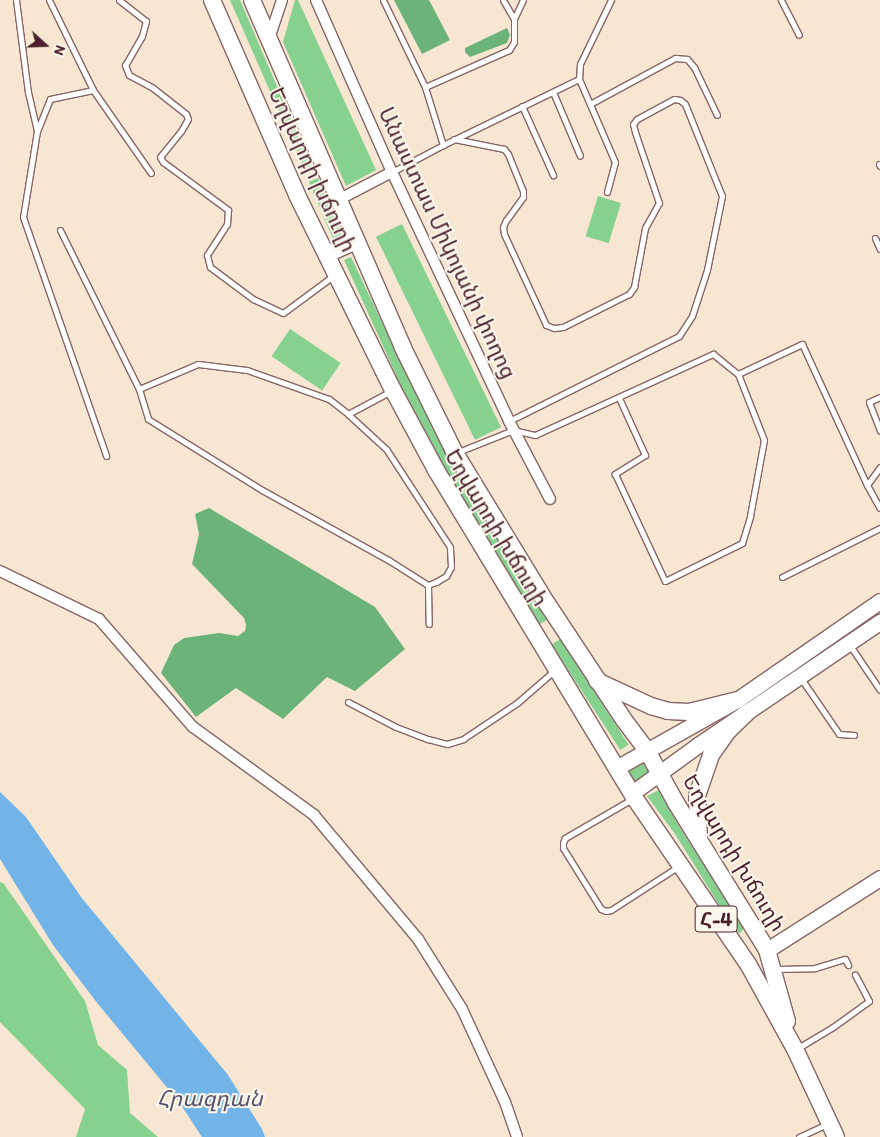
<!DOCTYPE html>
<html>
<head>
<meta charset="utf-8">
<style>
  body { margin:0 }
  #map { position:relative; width:880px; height:1137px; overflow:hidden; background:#f7e6d1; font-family:Itim,"Noto Sans Armenian",sans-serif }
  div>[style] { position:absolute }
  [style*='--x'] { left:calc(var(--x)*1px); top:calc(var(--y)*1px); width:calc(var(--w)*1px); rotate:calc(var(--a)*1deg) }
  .green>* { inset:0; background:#86d18f; transform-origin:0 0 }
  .forest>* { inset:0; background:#6cb37a }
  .water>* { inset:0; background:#72b4e7 }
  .roads { filter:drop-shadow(1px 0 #876565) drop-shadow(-1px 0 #876565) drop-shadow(0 1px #876565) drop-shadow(0 -1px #876565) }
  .lane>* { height:5px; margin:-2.5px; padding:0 2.5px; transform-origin:2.5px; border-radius:2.5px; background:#fff }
  .street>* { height:10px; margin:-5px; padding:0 5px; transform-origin:5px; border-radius:5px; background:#fff }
  .secondary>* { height:15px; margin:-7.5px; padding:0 7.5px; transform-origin:7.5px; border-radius:7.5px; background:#fff }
  .primary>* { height:16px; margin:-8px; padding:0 8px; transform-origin:8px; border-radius:8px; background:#fff }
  span { translate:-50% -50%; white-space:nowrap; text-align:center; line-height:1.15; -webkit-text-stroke:4px #fbf7ec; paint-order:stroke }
  .shield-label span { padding:1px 4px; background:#fbf7ec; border:1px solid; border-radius:4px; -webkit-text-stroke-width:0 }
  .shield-label { font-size:20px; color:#4a1f2b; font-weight:700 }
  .street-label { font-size:21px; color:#4a1f2b }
  .water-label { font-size:22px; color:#58536d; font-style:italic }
  .north { position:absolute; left:20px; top:20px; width:50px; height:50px; -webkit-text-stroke:4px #fbf7ec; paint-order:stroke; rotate:110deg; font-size:14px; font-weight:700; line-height:20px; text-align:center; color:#4a1f2b }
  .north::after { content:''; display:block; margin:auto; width:18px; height:22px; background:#4a1f2b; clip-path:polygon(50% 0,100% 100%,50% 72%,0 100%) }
</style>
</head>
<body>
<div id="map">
  <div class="green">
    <i style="clip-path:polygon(230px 0,240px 0,312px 168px,305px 171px)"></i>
    <i style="clip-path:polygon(295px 0,298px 0,376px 170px,346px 186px,283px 42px)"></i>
    <i style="left:318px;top:178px;width:65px;height:10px;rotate:67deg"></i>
    <i style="left:598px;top:196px;width:24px;height:42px;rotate:17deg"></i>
    <i style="left:402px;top:224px;width:226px;height:29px;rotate:64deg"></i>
    <i style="clip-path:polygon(351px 257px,435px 434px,503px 550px,547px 620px,540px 624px,447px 476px,411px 408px,344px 260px)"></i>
    <i style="left:290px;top:329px;width:61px;height:33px;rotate:34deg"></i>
    <i style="left:560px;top:639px;width:126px;height:10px;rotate:57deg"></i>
    <i style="clip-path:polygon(643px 760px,652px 771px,636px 782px,629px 774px,630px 766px)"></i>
    <i style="clip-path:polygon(659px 790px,682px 831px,744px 928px,740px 933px,736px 932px,675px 834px,647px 796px)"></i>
    <i style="clip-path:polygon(0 882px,4px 884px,85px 1001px,98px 1045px,127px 1070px,130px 1113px,158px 1137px,76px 1137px,85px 1109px,0 1022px)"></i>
  </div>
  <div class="forest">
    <i style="clip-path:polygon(394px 0,429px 0,450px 40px,422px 54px)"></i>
    <i style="clip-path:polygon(507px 28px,510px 35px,507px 43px,470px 57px,465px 52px,465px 48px)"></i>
    <i style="clip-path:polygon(209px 508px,375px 607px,405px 649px,355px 691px,327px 677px,283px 719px,236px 688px,196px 717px,161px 673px,174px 645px,184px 638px,219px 633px,238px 636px,245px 631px,246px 625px,244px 618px,192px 564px,199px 534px,195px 514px)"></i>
  </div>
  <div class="water">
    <i style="clip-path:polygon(0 792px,26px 817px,81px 897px,228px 1075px,262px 1129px,265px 1137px,202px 1137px,179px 1102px,98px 1004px,53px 945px,0 859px)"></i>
  </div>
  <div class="roads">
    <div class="lane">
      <i style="--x:16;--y:0;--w:93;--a:82.6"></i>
      <i style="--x:28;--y:92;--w:39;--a:77"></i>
      <i style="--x:49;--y:0;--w:100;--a:63.9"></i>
      <i style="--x:93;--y:90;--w:101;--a:55.1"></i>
      <i style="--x:119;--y:0;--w:34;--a:38"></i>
      <i style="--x:146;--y:21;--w:16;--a:105"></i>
      <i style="--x:142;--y:36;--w:34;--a:120"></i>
      <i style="--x:125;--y:65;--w:11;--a:68"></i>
      <i style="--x:129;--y:75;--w:27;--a:28"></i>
      <i style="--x:153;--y:88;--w:42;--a:38.2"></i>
      <i style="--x:186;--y:114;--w:5;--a:68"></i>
      <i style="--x:188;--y:119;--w:14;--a:120"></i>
      <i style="--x:181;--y:131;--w:33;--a:129"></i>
      <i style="--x:160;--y:157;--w:6;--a:59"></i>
      <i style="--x:163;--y:162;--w:81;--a:36.4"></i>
      <i style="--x:228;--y:210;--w:14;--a:94"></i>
      <i style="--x:227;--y:224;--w:37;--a:123"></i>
      <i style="--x:207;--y:255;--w:12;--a:76"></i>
      <i style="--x:210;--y:267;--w:54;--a:36.7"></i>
      <i style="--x:253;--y:299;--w:33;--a:25"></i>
      <i style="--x:283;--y:313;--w:62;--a:-36.5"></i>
      <i style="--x:383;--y:0;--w:97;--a:64.2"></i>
      <i style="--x:425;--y:87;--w:61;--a:72.8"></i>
      <i style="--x:503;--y:0;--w:22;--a:60"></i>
      <i style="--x:781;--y:0;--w:39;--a:63"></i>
      <i style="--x:579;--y:79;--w:90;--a:66.6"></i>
      <i style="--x:615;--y:162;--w:31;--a:105"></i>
      <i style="--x:425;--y:87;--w:92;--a:-23.8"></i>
      <i style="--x:509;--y:50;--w:9;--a:-58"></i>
      <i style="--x:514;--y:42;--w:23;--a:-90"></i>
      <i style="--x:514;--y:19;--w:21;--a:-65"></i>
      <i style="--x:93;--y:90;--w:44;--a:168.2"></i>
      <i style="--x:50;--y:99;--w:35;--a:112"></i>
      <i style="--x:37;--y:131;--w:87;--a:99.2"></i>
      <i style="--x:23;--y:217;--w:253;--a:70.8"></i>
      <i style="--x:553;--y:92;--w:69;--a:67.1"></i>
      <i style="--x:590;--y:104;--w:97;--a:-28.4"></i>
      <i style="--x:675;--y:58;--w:12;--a:5"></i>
      <i style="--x:687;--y:59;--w:11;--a:49"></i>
      <i style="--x:694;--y:67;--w:53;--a:64.4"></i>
      <i style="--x:522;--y:106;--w:76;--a:65.8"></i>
      <i style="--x:454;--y:139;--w:51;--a:11.3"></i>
      <i style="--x:504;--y:149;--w:6;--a:51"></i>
      <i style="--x:508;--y:154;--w:40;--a:68"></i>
      <i style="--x:523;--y:191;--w:6;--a:90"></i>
      <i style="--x:523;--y:197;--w:29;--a:126"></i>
      <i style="--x:506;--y:220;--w:8;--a:113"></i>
      <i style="--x:503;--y:227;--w:7;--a:82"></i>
      <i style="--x:504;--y:234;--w:100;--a:65.2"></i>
      <i style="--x:546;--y:325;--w:9;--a:21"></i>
      <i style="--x:554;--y:328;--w:9;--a:-6"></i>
      <i style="--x:563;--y:327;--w:74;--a:-26.6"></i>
      <i style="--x:629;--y:294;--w:9;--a:-54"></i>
      <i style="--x:634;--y:287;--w:60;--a:-79.4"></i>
      <i style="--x:645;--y:228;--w:29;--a:-61"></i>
      <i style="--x:659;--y:203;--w:75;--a:-108.7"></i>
      <i style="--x:635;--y:132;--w:8;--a:-104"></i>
      <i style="--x:633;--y:124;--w:6;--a:-51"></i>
      <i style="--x:637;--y:119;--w:42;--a:-28.4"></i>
      <i style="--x:674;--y:99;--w:6;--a:9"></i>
      <i style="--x:680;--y:100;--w:6;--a:39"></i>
      <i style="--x:685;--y:104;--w:99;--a:68.1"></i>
      <i style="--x:722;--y:196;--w:76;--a:101.5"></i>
      <i style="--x:707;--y:270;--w:48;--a:108.1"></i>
      <i style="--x:692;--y:316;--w:24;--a:123"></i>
      <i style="--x:679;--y:336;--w:190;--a:153.4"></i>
      <i style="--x:879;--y:164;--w:2;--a:63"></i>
      <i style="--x:392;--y:172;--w:58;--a:-27.9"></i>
      <i style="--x:443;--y:145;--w:151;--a:-25.9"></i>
      <i style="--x:579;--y:79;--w:15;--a:-86"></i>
      <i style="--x:580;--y:64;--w:71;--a:-64.2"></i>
      <i style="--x:60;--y:230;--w:178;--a:63.6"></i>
      <i style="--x:139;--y:389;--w:31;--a:73"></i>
      <i style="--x:148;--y:419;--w:134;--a:31.9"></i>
      <i style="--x:262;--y:490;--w:146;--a:29"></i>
      <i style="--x:390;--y:561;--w:45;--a:32.3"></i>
      <i style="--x:428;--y:585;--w:9;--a:-21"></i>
      <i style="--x:436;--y:582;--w:12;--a:-31"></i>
      <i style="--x:446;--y:576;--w:10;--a:-61"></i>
      <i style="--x:451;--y:567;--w:20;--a:-93"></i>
      <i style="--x:450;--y:547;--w:117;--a:-123.1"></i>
      <i style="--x:386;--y:449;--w:52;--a:-137.4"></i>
      <i style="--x:875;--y:238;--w:12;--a:66"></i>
      <i style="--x:139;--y:389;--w:64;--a:-23"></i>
      <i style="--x:198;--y:364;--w:49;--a:7"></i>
      <i style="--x:247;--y:370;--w:87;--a:19.5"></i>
      <i style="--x:329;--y:399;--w:24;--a:38"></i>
      <i style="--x:348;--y:414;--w:49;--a:-28.1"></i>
      <i style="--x:880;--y:397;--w:12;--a:156"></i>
      <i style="--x:869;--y:402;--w:31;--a:69"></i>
      <i style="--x:619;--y:398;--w:63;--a:65.5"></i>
      <i style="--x:645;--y:455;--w:36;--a:148"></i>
      <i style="--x:615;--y:474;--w:118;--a:65"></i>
      <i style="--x:665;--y:581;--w:86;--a:-26.3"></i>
      <i style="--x:742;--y:543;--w:28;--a:-73"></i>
      <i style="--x:750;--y:516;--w:77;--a:-79.6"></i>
      <i style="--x:764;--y:440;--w:71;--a:-111.5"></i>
      <i style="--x:738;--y:374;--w:71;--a:-25.1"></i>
      <i style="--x:802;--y:344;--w:155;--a:65.3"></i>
      <i style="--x:867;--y:485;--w:22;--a:-54"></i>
      <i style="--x:458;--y:452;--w:59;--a:-21.8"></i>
      <i style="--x:513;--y:430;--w:23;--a:13"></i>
      <i style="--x:535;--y:435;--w:196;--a:-24.5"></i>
      <i style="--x:713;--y:354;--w:32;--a:39"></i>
      <i style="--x:867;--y:485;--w:26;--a:61"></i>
      <i style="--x:782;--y:577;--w:110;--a:-26.6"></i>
      <i style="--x:428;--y:585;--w:39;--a:89"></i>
      <i style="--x:849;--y:644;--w:55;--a:56"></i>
      <i style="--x:800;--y:677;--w:69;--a:55.6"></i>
      <i style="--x:839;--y:734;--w:15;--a:4"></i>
      <i style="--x:348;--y:702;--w:54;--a:27.5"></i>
      <i style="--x:396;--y:727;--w:34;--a:21"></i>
      <i style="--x:428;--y:739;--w:20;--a:15"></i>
      <i style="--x:447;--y:744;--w:17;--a:-17"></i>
      <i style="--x:463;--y:739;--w:65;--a:-33.7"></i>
      <i style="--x:517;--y:703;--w:50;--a:-41"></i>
      <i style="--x:632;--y:799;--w:78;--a:149.8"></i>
      <i style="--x:565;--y:838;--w:5;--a:112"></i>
      <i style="--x:563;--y:843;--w:5;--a:90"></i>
      <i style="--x:563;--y:848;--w:72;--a:58.1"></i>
      <i style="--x:601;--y:909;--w:5;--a:22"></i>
      <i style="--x:606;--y:911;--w:5;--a:-11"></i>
      <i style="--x:611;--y:910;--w:81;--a:-32.9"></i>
      <i style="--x:776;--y:969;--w:39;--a:-1"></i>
      <i style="--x:815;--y:968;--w:31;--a:-17"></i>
      <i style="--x:845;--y:959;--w:7;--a:63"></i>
      <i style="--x:798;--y:1048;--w:41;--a:-31"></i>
      <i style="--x:833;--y:1027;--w:44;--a:-35.8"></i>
      <i style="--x:869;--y:1001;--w:30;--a:-118"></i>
      <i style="--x:799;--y:1137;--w:31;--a:-25"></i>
    </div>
    <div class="street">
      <i style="--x:316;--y:0;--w:188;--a:66.2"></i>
      <i style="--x:392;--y:172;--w:275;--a:64.8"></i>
      <i style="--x:509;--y:421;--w:88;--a:62.3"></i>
      <i style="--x:269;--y:39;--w:41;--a:-71.6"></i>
      <i style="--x:338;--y:200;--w:61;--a:-27.4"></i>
      <i style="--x:0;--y:571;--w:110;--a:25.9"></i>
      <i style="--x:99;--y:619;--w:143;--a:49"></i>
      <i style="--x:193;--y:727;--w:150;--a:36"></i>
      <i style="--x:314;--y:815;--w:162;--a:50"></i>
      <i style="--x:418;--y:939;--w:83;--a:57.8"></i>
      <i style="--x:462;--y:1009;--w:102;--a:65.2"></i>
      <i style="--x:505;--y:1102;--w:37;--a:71"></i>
    </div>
    <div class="secondary">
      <i style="--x:618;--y:767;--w:137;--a:-29.4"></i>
      <i style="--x:737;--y:700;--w:174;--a:-34.7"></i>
      <i style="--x:632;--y:793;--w:82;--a:-36"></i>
      <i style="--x:698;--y:745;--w:220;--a:-34.1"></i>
      <i style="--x:767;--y:950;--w:134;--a:-32.5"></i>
    </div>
    <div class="primary">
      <i style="--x:212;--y:0;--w:213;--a:66.4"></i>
      <i style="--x:297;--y:195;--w:217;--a:63.8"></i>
      <i style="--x:393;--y:390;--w:91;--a:61.7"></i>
      <i style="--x:436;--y:470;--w:382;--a:58.8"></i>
      <i style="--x:634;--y:797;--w:202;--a:55.7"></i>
      <i style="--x:748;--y:964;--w:97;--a:61.1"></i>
      <i style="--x:795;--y:1049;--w:97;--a:65"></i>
      <i style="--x:252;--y:0;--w:379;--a:66.5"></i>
      <i style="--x:403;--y:348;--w:117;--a:63.7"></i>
      <i style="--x:455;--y:453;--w:175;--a:58.6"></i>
      <i style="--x:546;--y:602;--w:141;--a:56.5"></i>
      <i style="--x:624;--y:720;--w:36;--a:53"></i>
      <i style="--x:646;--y:749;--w:62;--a:60.9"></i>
      <i style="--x:676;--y:803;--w:173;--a:58.2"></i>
      <i style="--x:767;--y:950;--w:74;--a:74.3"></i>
      <i style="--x:327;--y:254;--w:32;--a:-24"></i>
      <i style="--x:597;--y:681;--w:60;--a:24.8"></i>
      <i style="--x:651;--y:706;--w:18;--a:16"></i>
      <i style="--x:668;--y:711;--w:21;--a:3"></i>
      <i style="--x:689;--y:712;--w:49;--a:-14"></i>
      <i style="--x:699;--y:838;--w:42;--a:-92.7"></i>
      <i style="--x:697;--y:796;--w:43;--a:-71.1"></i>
      <i style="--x:711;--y:755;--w:28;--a:-55"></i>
      <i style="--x:727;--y:732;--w:28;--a:-44"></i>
    </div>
  </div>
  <div class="shield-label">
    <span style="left:716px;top:919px">Հ-4</span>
  </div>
  <div class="street-label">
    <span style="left:312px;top:170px;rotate:65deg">Եղվարդի խճուղի</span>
    <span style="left:447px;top:243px;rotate:65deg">Անաստաս Միկոյանի փողոց</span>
    <span style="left:496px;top:528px;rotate:59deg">Եղվարդի խճուղի</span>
    <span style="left:734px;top:853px;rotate:59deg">Եղվարդի խճուղի</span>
  </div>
  <div class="water-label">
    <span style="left:210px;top:1099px">Հրազդան</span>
  </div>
  <div class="north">N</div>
</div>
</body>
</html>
